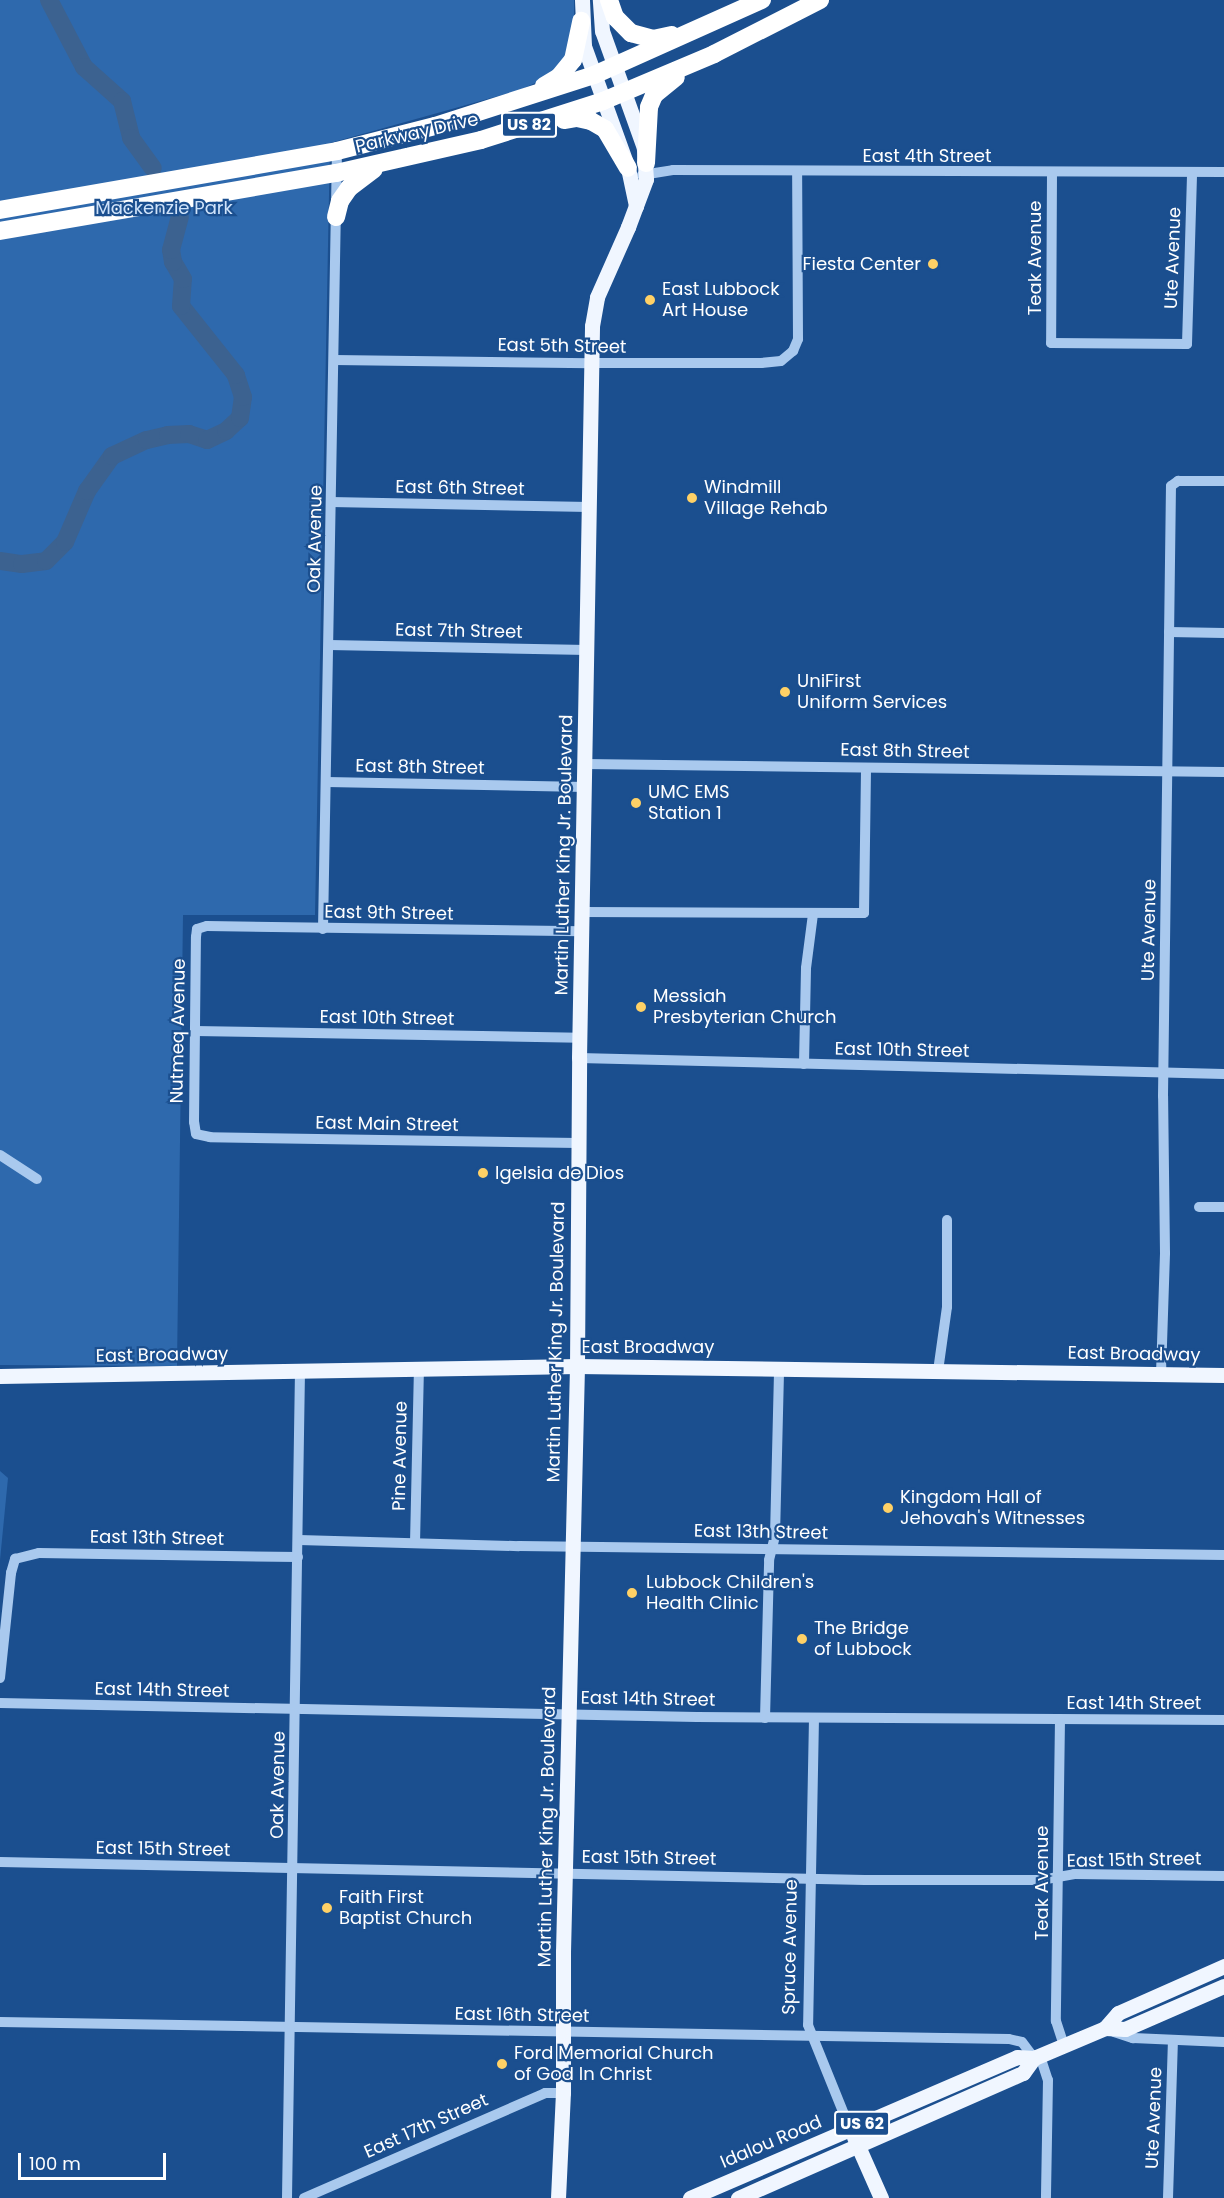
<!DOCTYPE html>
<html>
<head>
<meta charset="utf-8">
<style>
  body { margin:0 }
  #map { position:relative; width:1224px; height:2198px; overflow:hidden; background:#1b4f8f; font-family:Poppins,sans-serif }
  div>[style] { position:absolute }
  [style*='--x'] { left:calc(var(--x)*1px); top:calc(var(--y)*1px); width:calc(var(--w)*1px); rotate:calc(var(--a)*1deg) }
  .green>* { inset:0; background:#2e69ad }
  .river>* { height:18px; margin:-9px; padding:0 9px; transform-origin:9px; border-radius:9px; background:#3c6290 }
  .minor>* { height:10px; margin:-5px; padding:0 5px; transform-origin:5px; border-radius:5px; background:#a9c9ee }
  .major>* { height:15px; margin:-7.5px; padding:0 7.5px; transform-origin:7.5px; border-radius:7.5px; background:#f0f6ff }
  .highway>* { height:18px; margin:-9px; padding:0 9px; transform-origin:9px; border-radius:9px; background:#fff }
  .dots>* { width:16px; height:16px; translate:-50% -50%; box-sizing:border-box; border:3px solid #1b4f8f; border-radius:50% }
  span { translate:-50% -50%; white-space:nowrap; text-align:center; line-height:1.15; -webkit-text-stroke:4.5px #1b4f8f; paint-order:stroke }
  .shield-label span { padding:2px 4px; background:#1b4f8f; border:2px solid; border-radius:4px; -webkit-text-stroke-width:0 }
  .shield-label { font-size:16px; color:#fff; font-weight:700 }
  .street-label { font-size:18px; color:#fff }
  .park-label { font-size:18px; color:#cfe3fa }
  .poi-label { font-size:18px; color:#fff }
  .right { translate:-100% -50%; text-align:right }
  .left { translate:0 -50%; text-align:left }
  .scale { position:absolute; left:18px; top:2153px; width:148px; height:27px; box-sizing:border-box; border:3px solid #fff; border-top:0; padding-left:8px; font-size:18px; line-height:21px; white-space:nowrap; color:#fff; -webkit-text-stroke:4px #1b4f8f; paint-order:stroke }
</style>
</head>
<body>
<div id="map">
  <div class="green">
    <i style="clip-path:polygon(0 0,574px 0,574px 32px,559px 72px,520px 90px,330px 143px,315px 915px,183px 915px,177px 1366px,0 1365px)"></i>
    <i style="clip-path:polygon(0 1471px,8px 1478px,0 1560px)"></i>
  </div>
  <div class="river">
    <i style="--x:49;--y:0;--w:76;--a:62.4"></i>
    <i style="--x:84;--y:67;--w:51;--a:41.8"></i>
    <i style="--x:122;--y:101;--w:38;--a:76"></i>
    <i style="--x:131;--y:138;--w:37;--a:54"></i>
    <i style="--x:0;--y:561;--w:22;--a:8"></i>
    <i style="--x:22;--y:564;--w:24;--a:-7"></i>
    <i style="--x:46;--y:561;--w:27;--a:-45"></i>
    <i style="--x:65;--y:542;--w:56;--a:-66.7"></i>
    <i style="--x:87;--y:491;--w:43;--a:-54.5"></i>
    <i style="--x:112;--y:456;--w:38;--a:-25"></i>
    <i style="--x:147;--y:440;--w:22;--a:-13"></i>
    <i style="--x:168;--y:435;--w:21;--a:-3"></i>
    <i style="--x:189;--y:434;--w:19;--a:18"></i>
    <i style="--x:207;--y:440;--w:21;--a:-25"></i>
    <i style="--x:226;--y:431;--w:19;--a:-43"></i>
    <i style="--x:240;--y:418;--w:21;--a:-82"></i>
    <i style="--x:243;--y:397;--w:23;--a:-108"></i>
    <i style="--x:236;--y:375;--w:88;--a:-128.6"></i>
    <i style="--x:181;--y:306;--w:27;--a:-86"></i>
    <i style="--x:183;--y:279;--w:20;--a:-120"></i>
    <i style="--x:173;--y:262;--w:12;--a:-99"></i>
    <i style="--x:171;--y:250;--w:34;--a:-75"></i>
  </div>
  <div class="minor">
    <i style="--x:1052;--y:173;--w:170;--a:90.3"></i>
    <i style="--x:1051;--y:343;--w:136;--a:0.4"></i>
    <i style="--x:1187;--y:344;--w:172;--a:-88.3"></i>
    <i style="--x:642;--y:175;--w:31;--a:-9"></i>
    <i style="--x:673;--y:170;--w:551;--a:0.21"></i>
    <i style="--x:334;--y:360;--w:257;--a:0.7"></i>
    <i style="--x:591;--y:363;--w:170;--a:0"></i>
    <i style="--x:761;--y:363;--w:20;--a:-6"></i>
    <i style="--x:781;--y:361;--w:16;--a:-40"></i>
    <i style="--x:793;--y:351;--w:13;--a:-67"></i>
    <i style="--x:798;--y:339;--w:168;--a:-90.3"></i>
    <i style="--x:331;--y:502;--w:258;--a:1.1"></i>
    <i style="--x:1169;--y:632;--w:55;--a:1"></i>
    <i style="--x:329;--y:645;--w:258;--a:1.1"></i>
    <i style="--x:585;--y:764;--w:639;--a:0.72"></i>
    <i style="--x:327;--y:782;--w:258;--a:1.1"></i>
    <i style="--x:582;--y:912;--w:282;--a:0.2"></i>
    <i style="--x:864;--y:913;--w:145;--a:-89.2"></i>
    <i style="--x:323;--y:929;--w:778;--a:-88.97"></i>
    <i style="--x:195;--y:1031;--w:384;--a:1"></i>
    <i style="--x:579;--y:1058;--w:645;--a:1.42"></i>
    <i style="--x:804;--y:1064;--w:96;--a:-88.8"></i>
    <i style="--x:806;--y:968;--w:54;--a:-82.6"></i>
    <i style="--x:578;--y:1143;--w:368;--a:-179.1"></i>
    <i style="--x:210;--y:1137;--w:14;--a:-168"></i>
    <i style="--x:196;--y:1134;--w:12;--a:-99"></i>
    <i style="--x:194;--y:1122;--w:185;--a:-89.4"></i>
    <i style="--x:196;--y:937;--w:8;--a:-83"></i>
    <i style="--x:197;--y:929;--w:10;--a:-17"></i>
    <i style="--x:207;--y:926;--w:374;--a:0.8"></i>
    <i style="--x:0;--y:1155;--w:44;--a:33"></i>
    <i style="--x:1199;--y:1207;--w:25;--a:0"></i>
    <i style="--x:938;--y:1371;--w:65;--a:-82"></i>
    <i style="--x:947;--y:1307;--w:87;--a:-90"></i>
    <i style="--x:1161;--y:1374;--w:121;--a:-88.1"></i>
    <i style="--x:1165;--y:1253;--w:157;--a:-90.7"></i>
    <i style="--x:1163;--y:1096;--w:610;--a:-89.25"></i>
    <i style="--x:1171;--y:486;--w:9;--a:-36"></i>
    <i style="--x:1178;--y:481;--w:46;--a:0"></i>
    <i style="--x:299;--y:1540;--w:220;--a:1.6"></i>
    <i style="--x:519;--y:1546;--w:705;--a:0.73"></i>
    <i style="--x:415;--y:1543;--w:173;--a:-88.7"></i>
    <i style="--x:0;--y:1678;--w:106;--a:-84"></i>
    <i style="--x:11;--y:1573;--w:15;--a:-74"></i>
    <i style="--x:15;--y:1559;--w:25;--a:-14"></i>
    <i style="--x:39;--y:1553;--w:259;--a:0.9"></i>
    <i style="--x:0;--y:1703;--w:697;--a:1.15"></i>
    <i style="--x:697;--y:1717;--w:527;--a:0.33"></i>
    <i style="--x:765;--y:1718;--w:158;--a:-88.5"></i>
    <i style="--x:769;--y:1560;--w:25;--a:-76"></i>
    <i style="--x:775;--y:1536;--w:169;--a:-88.6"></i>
    <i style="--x:814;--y:1718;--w:307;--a:91.1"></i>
    <i style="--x:808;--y:2025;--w:112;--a:68"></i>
    <i style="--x:1060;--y:1719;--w:302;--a:90.8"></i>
    <i style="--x:1056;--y:2021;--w:26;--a:72"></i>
    <i style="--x:0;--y:1862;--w:865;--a:1.19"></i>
    <i style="--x:865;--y:1880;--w:176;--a:0"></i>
    <i style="--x:1041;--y:1880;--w:34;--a:-10"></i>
    <i style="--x:1074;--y:1874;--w:150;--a:0.8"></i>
    <i style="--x:0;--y:2022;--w:1009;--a:0.97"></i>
    <i style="--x:1009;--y:2039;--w:13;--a:13"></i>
    <i style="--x:1022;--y:2042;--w:20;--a:53"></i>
    <i style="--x:1114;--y:2032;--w:20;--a:18"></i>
    <i style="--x:1133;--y:2038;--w:91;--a:2.5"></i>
    <i style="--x:1040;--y:2056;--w:25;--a:72"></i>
    <i style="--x:1048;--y:2080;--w:118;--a:91"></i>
    <i style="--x:287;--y:2198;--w:826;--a:-89.1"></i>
    <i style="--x:304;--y:2198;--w:263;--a:-23.5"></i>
    <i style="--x:545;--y:2093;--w:18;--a:0"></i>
    <i style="--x:1168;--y:2198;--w:158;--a:-88.2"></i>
  </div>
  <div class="major">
    <i style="--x:582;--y:0;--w:46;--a:87.5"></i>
    <i style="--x:584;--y:46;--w:130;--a:70.2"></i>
    <i style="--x:628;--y:168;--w:39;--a:78"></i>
    <i style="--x:0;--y:1376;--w:577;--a:-0.99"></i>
    <i style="--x:577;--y:1366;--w:647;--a:0.8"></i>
    <i style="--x:1105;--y:2028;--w:20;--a:-49"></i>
    <i style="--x:1118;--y:2013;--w:116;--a:-23.9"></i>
    <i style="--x:854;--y:2137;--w:67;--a:66.1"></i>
    <i style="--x:558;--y:2198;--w:105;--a:-87.3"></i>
    <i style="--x:563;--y:2093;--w:141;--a:-90"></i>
    <i style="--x:563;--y:1952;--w:586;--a:-88.63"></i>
    <i style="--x:577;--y:1366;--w:308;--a:-89.6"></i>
    <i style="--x:579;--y:1058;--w:732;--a:-88.98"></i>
    <i style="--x:592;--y:326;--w:29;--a:-80"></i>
    <i style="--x:597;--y:297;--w:77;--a:-66.1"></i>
    <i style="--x:628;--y:227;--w:51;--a:-69.4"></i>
    <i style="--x:646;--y:179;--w:31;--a:-94"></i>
    <i style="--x:644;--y:148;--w:124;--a:-109.7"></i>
    <i style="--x:602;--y:31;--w:31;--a:-94"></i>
    <i style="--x:690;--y:2198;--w:356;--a:-23.3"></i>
    <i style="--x:1017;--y:2057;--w:17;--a:3"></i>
    <i style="--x:1034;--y:2058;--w:77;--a:-22.9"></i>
    <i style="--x:1105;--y:2028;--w:20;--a:3"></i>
    <i style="--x:1125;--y:2029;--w:108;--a:-23.5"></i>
    <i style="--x:738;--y:2198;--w:311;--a:-23.7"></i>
    <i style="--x:1023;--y:2073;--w:19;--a:-54"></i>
  </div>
  <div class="highway">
    <i style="--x:609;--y:0;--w:18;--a:71"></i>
    <i style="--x:615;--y:17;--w:23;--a:45"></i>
    <i style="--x:631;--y:33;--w:23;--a:15"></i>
    <i style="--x:653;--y:39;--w:19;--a:-12"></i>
    <i style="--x:544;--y:86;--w:17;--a:-31"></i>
    <i style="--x:559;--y:77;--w:22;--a:-51"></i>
    <i style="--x:573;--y:60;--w:40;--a:-78"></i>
    <i style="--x:564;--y:120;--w:13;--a:-9"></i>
    <i style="--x:577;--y:118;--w:14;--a:12"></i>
    <i style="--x:591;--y:121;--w:16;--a:30"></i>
    <i style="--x:605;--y:129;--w:45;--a:59.5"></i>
    <i style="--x:646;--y:163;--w:56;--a:-86.9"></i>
    <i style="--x:649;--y:107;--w:13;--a:-67"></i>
    <i style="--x:654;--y:95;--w:28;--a:-39"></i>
    <i style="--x:0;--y:210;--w:342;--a:-9.9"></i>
    <i style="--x:337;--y:151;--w:101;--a:-14.3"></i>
    <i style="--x:435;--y:126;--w:167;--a:-17.8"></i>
    <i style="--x:594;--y:75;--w:184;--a:-24.1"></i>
    <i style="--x:336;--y:217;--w:16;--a:-76"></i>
    <i style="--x:340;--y:201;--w:16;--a:-55"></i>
    <i style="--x:349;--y:188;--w:31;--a:-37"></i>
    <i style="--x:0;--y:231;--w:341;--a:-9.8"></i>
    <i style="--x:336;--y:173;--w:149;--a:-12.8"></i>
    <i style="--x:481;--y:140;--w:128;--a:-17.7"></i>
    <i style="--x:603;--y:101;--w:121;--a:-22.9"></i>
    <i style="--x:714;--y:54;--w:119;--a:-27"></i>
  </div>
  <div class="dots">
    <i style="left:933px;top:264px;background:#ffd166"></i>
    <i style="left:650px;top:300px;background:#ffd166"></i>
    <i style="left:692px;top:498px;background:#ffd166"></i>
    <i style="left:785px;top:692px;background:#ffd166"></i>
    <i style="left:636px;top:803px;background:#ffd166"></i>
    <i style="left:641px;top:1007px;background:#ffd166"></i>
    <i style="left:483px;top:1173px;background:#ffd166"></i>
    <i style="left:888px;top:1508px;background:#ffd166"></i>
    <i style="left:632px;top:1593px;background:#ffd166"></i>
    <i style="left:802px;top:1639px;background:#ffd166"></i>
    <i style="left:327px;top:1908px;background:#ffd166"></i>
    <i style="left:502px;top:2064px;background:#ffd166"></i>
  </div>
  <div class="shield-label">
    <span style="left:529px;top:125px">US 82</span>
    <span style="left:862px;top:2124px">US 62</span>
  </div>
  <div class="street-label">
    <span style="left:417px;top:133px;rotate:-13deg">Parkway Drive</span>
    <span style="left:927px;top:156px">East 4th Street</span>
    <span style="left:1035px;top:258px;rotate:-90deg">Teak Avenue</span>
    <span style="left:1173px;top:258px;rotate:-88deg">Ute Avenue</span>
    <span style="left:562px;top:346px;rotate:1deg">East 5th Street</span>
    <span style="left:460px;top:488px;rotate:1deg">East 6th Street</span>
    <span style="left:315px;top:539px;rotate:-89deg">Oak Avenue</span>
    <span style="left:459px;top:631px;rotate:1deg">East 7th Street</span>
    <span style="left:905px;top:751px;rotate:1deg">East 8th Street</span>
    <span style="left:420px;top:767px;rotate:1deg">East 8th Street</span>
    <span style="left:564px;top:855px;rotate:-89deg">Martin Luther King Jr. Boulevard</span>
    <span style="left:389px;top:913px;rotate:1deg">East 9th Street</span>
    <span style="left:1149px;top:930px;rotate:-89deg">Ute Avenue</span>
    <span style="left:387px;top:1018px;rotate:1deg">East 10th Street</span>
    <span style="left:178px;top:1031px;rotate:-89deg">Nutmeq Avenue</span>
    <span style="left:902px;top:1050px;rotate:1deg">East 10th Street</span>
    <span style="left:387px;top:1124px;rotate:1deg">East Main Street</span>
    <span style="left:556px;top:1342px;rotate:-89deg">Martin Luther King Jr. Boulevard</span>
    <span style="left:648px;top:1347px">East Broadway</span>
    <span style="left:1134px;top:1354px;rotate:1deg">East Broadway</span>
    <span style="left:162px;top:1355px;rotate:-1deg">East Broadway</span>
    <span style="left:400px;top:1456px;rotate:-89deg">Pine Avenue</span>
    <span style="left:761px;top:1532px;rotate:1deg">East 13th Street</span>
    <span style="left:157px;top:1538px;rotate:1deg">East 13th Street</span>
    <span style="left:162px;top:1690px;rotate:1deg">East 14th Street</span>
    <span style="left:648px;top:1699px;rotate:1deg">East 14th Street</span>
    <span style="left:1134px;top:1703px">East 14th Street</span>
    <span style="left:278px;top:1785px;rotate:-89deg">Oak Avenue</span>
    <span style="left:547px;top:1827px;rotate:-89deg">Martin Luther King Jr. Boulevard</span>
    <span style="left:163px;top:1849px;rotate:1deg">East 15th Street</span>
    <span style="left:649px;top:1858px;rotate:1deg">East 15th Street</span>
    <span style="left:1134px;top:1860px;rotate:-1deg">East 15th Street</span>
    <span style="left:1042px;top:1883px;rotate:-90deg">Teak Avenue</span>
    <span style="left:790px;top:1947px;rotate:-89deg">Spruce Avenue</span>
    <span style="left:522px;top:2015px;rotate:1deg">East 16th Street</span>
    <span style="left:1154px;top:2118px;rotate:-88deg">Ute Avenue</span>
    <span style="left:426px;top:2126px;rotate:-24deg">East 17th Street</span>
    <span style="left:771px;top:2142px;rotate:-23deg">Idalou Road</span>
  </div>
  <div class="park-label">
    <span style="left:164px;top:208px">Mackenzie Park</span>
  </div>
  <div class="poi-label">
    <span class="right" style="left:921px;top:264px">Fiesta Center</span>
    <span class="left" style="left:662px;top:300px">East Lubbock<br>Art House</span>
    <span class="left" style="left:704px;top:498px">Windmill<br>Village Rehab</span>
    <span class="left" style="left:797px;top:692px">UniFirst<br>Uniform Services</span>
    <span class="left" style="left:648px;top:803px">UMC EMS<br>Station 1</span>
    <span class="left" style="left:653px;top:1007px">Messiah<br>Presbyterian Church</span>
    <span class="left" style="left:495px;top:1173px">Igelsia de Dios</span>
    <span class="left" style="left:900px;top:1508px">Kingdom Hall of<br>Jehovah's Witnesses</span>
    <span class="left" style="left:646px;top:1593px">Lubbock Children's<br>Health Clinic</span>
    <span class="left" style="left:814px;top:1639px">The Bridge<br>of Lubbock</span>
    <span class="left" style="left:339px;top:1908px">Faith First<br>Baptist Church</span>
    <span class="left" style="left:514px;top:2064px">Ford Memorial Church<br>of God In Christ</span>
  </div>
  <div class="scale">100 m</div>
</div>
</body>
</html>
